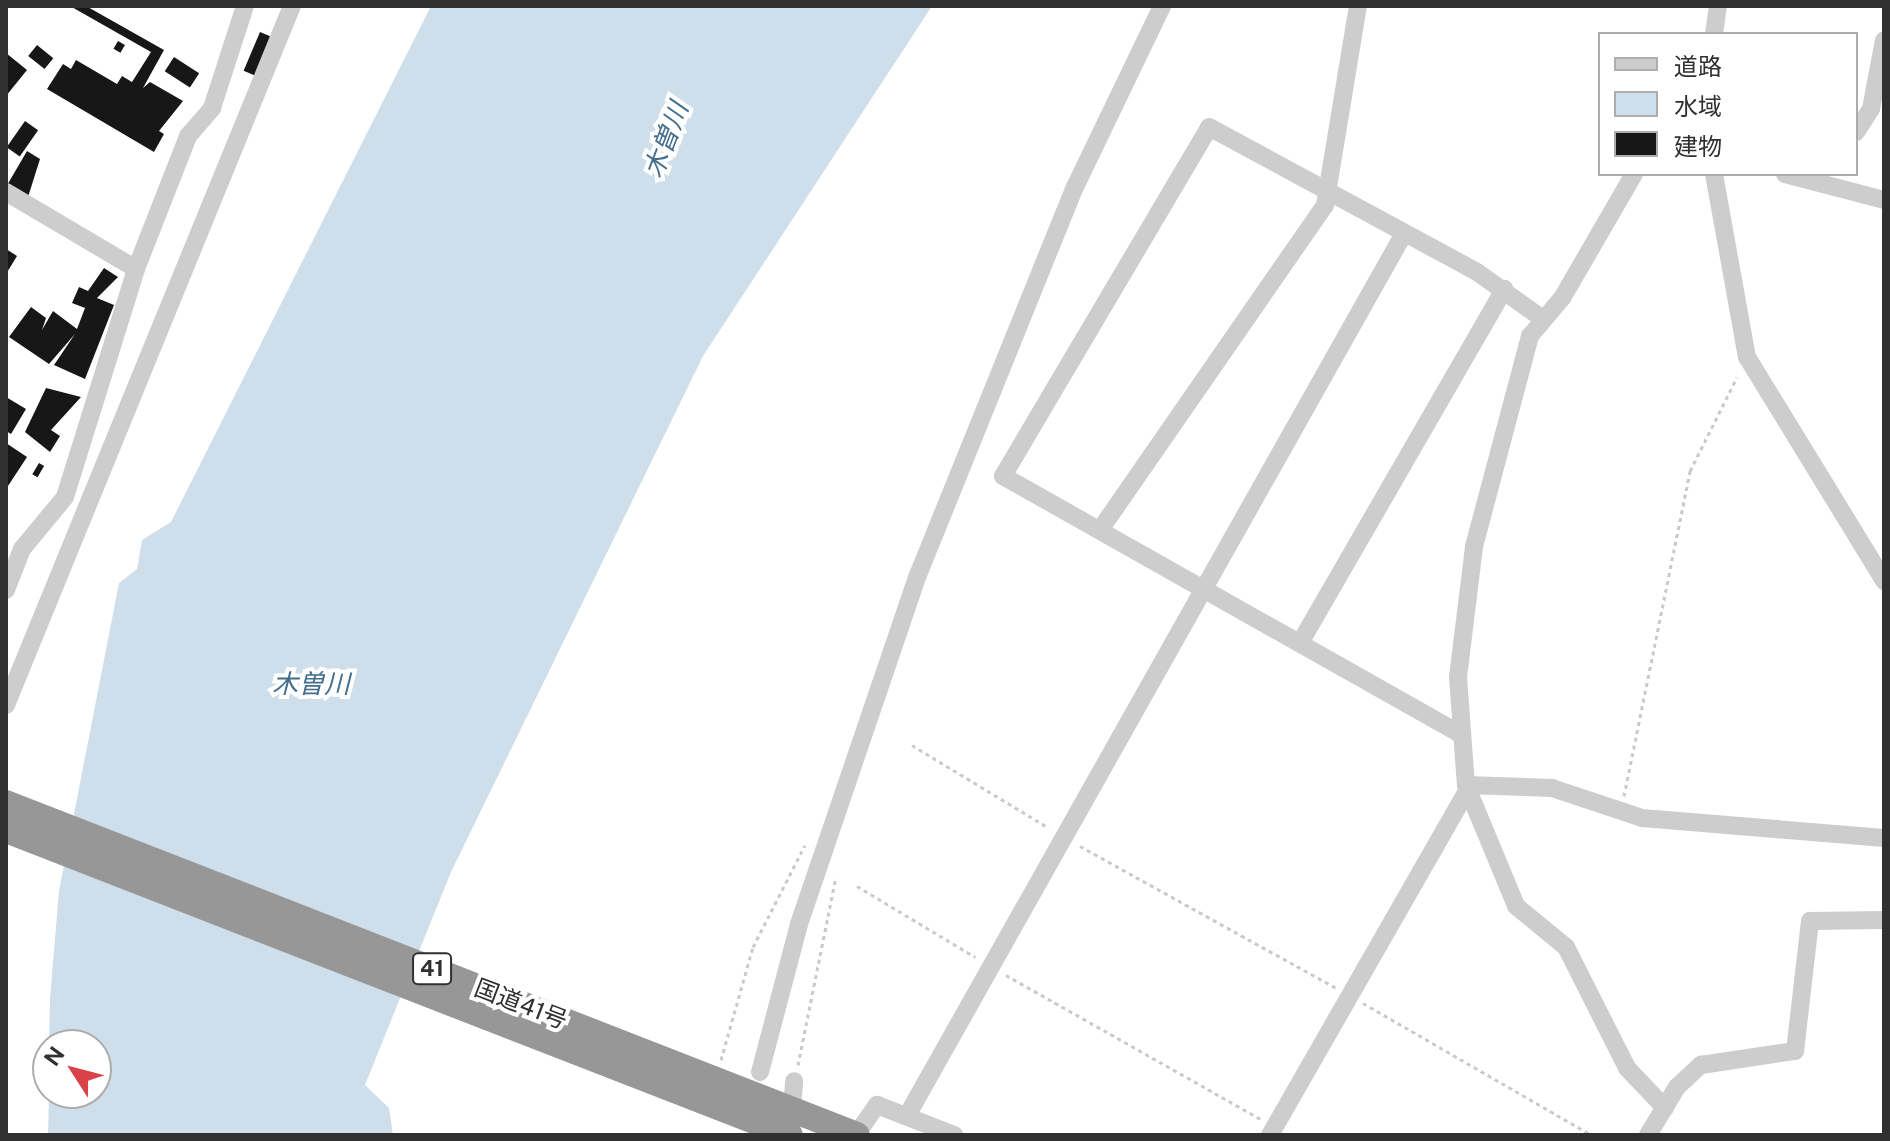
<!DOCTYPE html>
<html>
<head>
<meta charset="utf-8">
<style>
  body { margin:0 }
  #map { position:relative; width:1890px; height:1141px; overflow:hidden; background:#fff; font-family:"Public Sans","Noto Sans JP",sans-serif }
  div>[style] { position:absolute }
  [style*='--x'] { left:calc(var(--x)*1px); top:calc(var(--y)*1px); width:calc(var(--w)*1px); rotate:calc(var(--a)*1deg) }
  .water>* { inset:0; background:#cedeea }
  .building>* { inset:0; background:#171717; transform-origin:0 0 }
  .path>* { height:3px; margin-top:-1.5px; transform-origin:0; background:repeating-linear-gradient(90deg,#cacaca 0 4px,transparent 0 8px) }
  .minor>* { height:18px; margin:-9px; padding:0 9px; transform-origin:9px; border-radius:9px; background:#cdcdcd }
  .highway>* { height:26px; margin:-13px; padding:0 13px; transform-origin:13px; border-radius:13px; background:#979797 }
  span { translate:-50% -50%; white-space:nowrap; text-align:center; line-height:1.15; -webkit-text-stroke:8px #fff; paint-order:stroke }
  .shield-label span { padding:2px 6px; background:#fff; border:2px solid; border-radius:6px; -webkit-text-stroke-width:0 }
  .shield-label { font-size:22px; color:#303030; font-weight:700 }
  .street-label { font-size:24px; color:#303030 }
  .water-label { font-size:26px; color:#446e8d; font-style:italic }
  .frame { position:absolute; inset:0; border:8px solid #303030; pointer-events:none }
  .legend { position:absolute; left:1598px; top:32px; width:260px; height:144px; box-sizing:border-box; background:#fff; border:2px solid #acacac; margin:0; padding:10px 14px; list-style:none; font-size:24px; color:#303030 }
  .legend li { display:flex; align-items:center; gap:16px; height:40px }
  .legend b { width:40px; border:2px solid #acacac }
  .north { position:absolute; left:32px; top:1029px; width:80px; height:80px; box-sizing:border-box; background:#fff; border:2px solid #acacac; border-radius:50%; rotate:306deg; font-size:22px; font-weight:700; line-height:32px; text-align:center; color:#303030 }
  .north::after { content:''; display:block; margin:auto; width:28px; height:36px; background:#d84248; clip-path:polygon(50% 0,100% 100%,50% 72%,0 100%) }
</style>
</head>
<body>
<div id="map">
  <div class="water">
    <i style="clip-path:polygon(431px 6px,932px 6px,703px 356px,451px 872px,365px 1085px,389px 1108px,393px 1135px,48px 1135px,49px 1093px,96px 1093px,96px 1045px,49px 1045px,50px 999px,59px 891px,119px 583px,137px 569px,142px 540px,171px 522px)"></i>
  </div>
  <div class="building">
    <i style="clip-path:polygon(70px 6px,86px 6px,164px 50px,143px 88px,150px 82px,183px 101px,159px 131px,164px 134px,154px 152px,47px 89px,63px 64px,71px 69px,76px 60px,117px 84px,122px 76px,132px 82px,151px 52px)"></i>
    <i style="left:260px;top:32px;width:13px;height:42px;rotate:23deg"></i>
    <i style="left:118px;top:41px;width:8px;height:9px;rotate:30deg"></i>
    <i style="left:37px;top:45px;width:21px;height:14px;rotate:39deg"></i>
    <i style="clip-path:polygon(6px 53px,27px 70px,6px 96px)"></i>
    <i style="left:174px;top:57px;width:30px;height:17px;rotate:33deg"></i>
    <i style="left:25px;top:121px;width:16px;height:32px;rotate:35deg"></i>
    <i style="clip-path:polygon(27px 151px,40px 159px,28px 197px,6px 187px)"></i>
    <i style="clip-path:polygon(6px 249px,17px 256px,6px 274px)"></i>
    <i style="clip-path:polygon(104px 268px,118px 277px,97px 298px,114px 305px,85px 379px,54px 365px,75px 334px,49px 364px,9px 337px,31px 307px,46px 318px,42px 330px,53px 311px,77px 329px,85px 308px,72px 303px,79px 287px,88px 291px)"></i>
    <i style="clip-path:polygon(46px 388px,81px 397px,51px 430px,60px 436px,50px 452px,25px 432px)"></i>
    <i style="clip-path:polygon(6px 397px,26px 409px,11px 434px,6px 431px)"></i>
    <i style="clip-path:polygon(6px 443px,27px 457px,6px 489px)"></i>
    <i style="left:39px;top:463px;width:6px;height:13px;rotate:31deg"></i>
  </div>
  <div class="path">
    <i style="--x:912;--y:745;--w:160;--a:31.2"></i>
    <i style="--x:1624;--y:796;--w:332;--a:-78.5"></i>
    <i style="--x:1690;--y:471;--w:105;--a:-63.4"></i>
    <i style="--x:1080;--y:846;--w:293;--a:29"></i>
    <i style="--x:857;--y:886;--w:138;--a:31"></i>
    <i style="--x:1006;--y:975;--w:293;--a:29.5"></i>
    <i style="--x:1363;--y:1003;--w:264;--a:30"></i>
    <i style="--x:721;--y:1060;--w:117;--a:-74.2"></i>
    <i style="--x:753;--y:947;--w:114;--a:-63"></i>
    <i style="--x:798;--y:1065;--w:192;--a:-78.6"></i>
  </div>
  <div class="minor">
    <i style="--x:1714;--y:34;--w:28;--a:-82"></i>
    <i style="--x:1856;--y:132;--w:27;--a:-57"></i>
    <i style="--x:1871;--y:109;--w:70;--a:-79.3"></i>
    <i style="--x:1634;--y:174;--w:143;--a:120.1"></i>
    <i style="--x:1562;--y:298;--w:50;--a:130.1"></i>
    <i style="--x:1530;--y:336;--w:218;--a:104.9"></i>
    <i style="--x:1474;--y:547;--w:131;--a:97"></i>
    <i style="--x:1458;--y:677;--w:108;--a:85.8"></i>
    <i style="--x:1466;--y:785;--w:131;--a:67.5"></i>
    <i style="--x:1516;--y:906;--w:65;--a:39.4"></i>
    <i style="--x:1566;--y:947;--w:136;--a:63.2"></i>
    <i style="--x:1627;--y:1068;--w:55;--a:46.5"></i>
    <i style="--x:1714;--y:174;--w:186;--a:79.8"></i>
    <i style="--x:1747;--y:357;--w:263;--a:58.5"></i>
    <i style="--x:1785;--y:174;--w:102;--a:14.7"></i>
    <i style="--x:6;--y:192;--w:151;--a:30.6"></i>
    <i style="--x:1100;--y:530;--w:395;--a:-55.3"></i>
    <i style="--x:1325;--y:205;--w:202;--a:-80.6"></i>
    <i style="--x:6;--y:590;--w:44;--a:-68.7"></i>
    <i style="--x:22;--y:549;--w:67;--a:-50.4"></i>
    <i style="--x:65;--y:497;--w:239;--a:-72.7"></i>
    <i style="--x:136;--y:269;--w:143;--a:-68.6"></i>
    <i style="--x:188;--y:136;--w:37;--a:-49"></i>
    <i style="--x:212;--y:108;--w:107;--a:-72.1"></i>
    <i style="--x:1300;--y:643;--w:409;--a:-60"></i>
    <i style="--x:6;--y:705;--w:755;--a:-67.75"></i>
    <i style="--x:1462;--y:735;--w:527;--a:-150.57"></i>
    <i style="--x:1003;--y:476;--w:405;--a:-59.4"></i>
    <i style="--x:1209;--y:127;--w:305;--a:28.4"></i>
    <i style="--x:1477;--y:272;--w:77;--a:35.5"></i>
    <i style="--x:1466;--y:785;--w:86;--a:2"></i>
    <i style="--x:1552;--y:788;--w:95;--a:18.4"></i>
    <i style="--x:1642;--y:818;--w:243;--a:4.7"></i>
    <i style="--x:760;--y:1072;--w:153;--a:-75.2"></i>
    <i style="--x:799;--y:924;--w:369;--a:-71.2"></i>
    <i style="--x:918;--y:575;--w:419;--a:-68"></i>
    <i style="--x:1075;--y:187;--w:201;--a:-64.3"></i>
    <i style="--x:908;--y:1114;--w:1007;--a:-60.61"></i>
    <i style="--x:791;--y:1118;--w:37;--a:-85"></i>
    <i style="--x:856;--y:1135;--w:37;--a:-55"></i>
    <i style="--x:877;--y:1105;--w:83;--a:21.3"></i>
    <i style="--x:1270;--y:1135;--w:399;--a:-60.2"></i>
    <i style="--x:1648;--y:1135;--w:56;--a:-58.9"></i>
    <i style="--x:1677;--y:1087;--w:33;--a:-43"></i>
    <i style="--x:1701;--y:1065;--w:95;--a:-8.5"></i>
    <i style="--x:1795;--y:1051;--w:131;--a:-83.4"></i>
    <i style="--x:1810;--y:921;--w:74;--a:-0.8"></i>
  </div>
  <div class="highway">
    <i style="--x:6;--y:803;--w:913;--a:21.31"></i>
    <i style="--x:6;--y:830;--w:841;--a:21.26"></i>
  </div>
  <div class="shield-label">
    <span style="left:432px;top:969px">41</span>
  </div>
  <div class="street-label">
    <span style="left:521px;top:1004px;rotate:21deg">国道41号</span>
  </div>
  <div class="water-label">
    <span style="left:666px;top:140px;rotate:-69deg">木曽川</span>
    <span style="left:311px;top:684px">木曽川</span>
  </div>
  <div class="frame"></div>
  <ul class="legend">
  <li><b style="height:10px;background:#cdcdcd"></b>道路</li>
  <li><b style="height:22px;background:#cedeea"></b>水域</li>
  <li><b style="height:22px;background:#171717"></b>建物</li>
  </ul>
  <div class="north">N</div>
</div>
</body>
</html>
